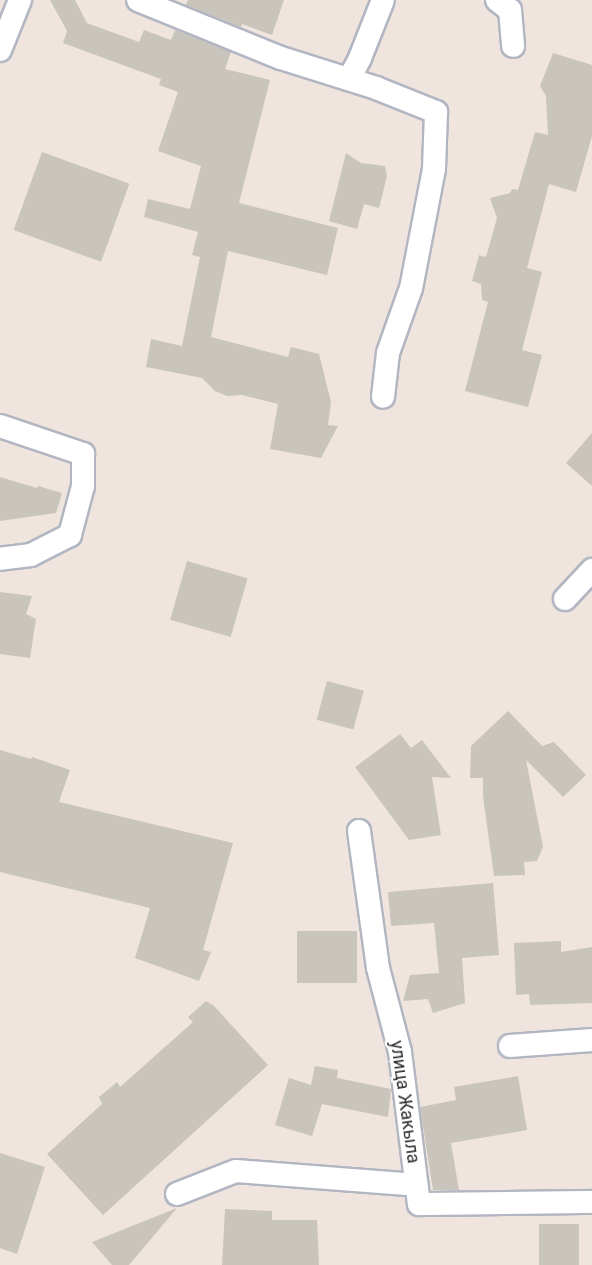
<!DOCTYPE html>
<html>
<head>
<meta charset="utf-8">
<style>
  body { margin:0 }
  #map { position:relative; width:592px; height:1265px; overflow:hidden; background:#efe5de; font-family:Roboto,sans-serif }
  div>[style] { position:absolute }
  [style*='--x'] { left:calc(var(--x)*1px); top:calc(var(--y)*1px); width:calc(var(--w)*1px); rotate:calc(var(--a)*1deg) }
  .building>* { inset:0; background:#c9c4bc; transform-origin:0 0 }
  .roads { filter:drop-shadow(2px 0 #b1b6c1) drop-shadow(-2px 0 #b1b6c1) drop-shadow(0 2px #b1b6c1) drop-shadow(0 -2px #b1b6c1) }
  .minor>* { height:22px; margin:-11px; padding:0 11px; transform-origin:11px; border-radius:11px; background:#fff }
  span { translate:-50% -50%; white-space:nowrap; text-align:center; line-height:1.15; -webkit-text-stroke:4.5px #fff; paint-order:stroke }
  .street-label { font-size:18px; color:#2c2c2c }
</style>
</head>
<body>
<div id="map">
  <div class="building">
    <i style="clip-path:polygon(50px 0,75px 0,87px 23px,139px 42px,144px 30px,171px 40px,175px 30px,231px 52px,225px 69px,270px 80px,239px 203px,338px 228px,327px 275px,228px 251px,211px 337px,288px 357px,291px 347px,319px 354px,331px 402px,328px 425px,338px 426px,321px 458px,270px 449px,278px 404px,242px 395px,227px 396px,215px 391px,202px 378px,146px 367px,151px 339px,182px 346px,200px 257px,192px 255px,198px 232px,144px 217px,148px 199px,190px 209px,201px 166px,158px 151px,178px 92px,159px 85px,161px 79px,63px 43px,67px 31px)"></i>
    <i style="clip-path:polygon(188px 0,284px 0,272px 35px,242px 24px,241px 27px,186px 5px)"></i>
    <i style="clip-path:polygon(553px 53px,592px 65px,592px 136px,576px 192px,549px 184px,527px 268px,542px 272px,522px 350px,542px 355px,528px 407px,465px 391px,488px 302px,482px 300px,481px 284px,472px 281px,479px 255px,486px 257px,497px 218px,490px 198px,510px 193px,512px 189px,518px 190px,535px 132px,548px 135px,546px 96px,540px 86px)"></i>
    <i style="left:42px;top:152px;width:93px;height:83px;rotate:20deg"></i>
    <i style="clip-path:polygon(346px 153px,361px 163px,385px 166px,387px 176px,379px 208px,364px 204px,357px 229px,329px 221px)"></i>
    <i style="clip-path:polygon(592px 433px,592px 486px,566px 463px)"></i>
    <i style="clip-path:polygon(0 477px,37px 488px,38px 486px,62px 493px,56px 513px,0 521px)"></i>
    <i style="left:187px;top:561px;width:63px;height:61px;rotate:16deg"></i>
    <i style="clip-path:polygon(0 592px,32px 596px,26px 614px,36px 619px,30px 658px,0 654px)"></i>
    <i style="left:327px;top:681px;width:38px;height:40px;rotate:15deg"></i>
    <i style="clip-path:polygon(508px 711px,542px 746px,554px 742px,586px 775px,563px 797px,526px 760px,543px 847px,537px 861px,524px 862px,525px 875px,494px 876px,483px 796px,483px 778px,470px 778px,471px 746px)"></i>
    <i style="clip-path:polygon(400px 734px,411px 748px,422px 740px,451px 778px,432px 777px,441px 835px,409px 840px,355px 767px)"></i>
    <i style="clip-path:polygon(0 750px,31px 759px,32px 757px,70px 770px,59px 802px,233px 843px,203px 950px,211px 952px,199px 981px,135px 958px,150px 908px,0 872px)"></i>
    <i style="clip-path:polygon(493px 883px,499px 955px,462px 958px,465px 1003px,433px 1013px,428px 999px,403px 1001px,410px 975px,439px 973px,434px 923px,391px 926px,388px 892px)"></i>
    <i style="left:297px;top:931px;width:60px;height:52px"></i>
    <i style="clip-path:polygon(561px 941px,561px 952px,592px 947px,592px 1003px,530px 1005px,529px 994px,516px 995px,514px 943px)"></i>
    <i style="clip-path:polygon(206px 1001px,214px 1006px,268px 1065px,103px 1215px,47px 1154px,102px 1104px,99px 1097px,117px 1082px,120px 1087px,193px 1022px,188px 1017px)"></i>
    <i style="clip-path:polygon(315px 1066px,338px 1070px,337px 1078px,391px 1089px,388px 1117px,322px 1104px,312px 1136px,275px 1125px,289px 1078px,311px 1085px)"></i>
    <i style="clip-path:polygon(518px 1076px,527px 1130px,451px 1143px,459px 1190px,433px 1190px,420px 1107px,456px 1100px,454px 1087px)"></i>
    <i style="clip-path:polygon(0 1153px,45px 1167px,17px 1254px,0 1248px)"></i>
    <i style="clip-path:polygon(177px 1208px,129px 1265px,112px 1265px,92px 1242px)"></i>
    <i style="clip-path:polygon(225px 1209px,272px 1211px,272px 1220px,317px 1220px,319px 1265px,222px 1265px)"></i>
    <i style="left:539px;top:1224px;width:40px;height:41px"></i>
  </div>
  <div class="roads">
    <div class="minor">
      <i style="--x:138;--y:0;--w:154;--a:22.1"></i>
      <i style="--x:281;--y:58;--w:100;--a:17.5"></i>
      <i style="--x:376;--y:88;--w:65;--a:21.8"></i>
      <i style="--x:436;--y:112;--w:57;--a:92"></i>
      <i style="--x:434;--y:169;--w:121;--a:100.9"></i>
      <i style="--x:411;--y:288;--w:69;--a:109.5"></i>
      <i style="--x:388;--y:353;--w:44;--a:96.5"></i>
      <i style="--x:497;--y:0;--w:16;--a:38"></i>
      <i style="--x:510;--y:10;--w:36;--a:85"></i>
      <i style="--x:0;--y:50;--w:54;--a:-68.2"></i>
      <i style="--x:349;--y:79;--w:24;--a:-62"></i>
      <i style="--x:360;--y:58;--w:62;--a:-68.4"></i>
      <i style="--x:0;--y:426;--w:88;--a:18.6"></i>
      <i style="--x:83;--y:454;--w:32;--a:90"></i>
      <i style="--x:83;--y:486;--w:51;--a:104.9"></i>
      <i style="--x:70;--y:535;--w:44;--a:152.9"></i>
      <i style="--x:31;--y:555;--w:31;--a:173"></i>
      <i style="--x:565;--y:599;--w:40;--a:-47"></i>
      <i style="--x:359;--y:831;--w:138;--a:82.1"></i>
      <i style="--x:378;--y:968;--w:87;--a:75.3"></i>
      <i style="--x:400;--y:1052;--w:153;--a:82.9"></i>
      <i style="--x:419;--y:1204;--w:173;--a:-0.7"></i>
      <i style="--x:510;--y:1046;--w:82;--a:-4.2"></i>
      <i style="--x:177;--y:1194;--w:63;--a:-21.3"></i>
      <i style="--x:236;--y:1171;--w:181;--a:4.4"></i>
    </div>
  </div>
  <div class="street-label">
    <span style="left:405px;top:1102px;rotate:82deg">улица Жакыла</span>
  </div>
</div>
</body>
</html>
